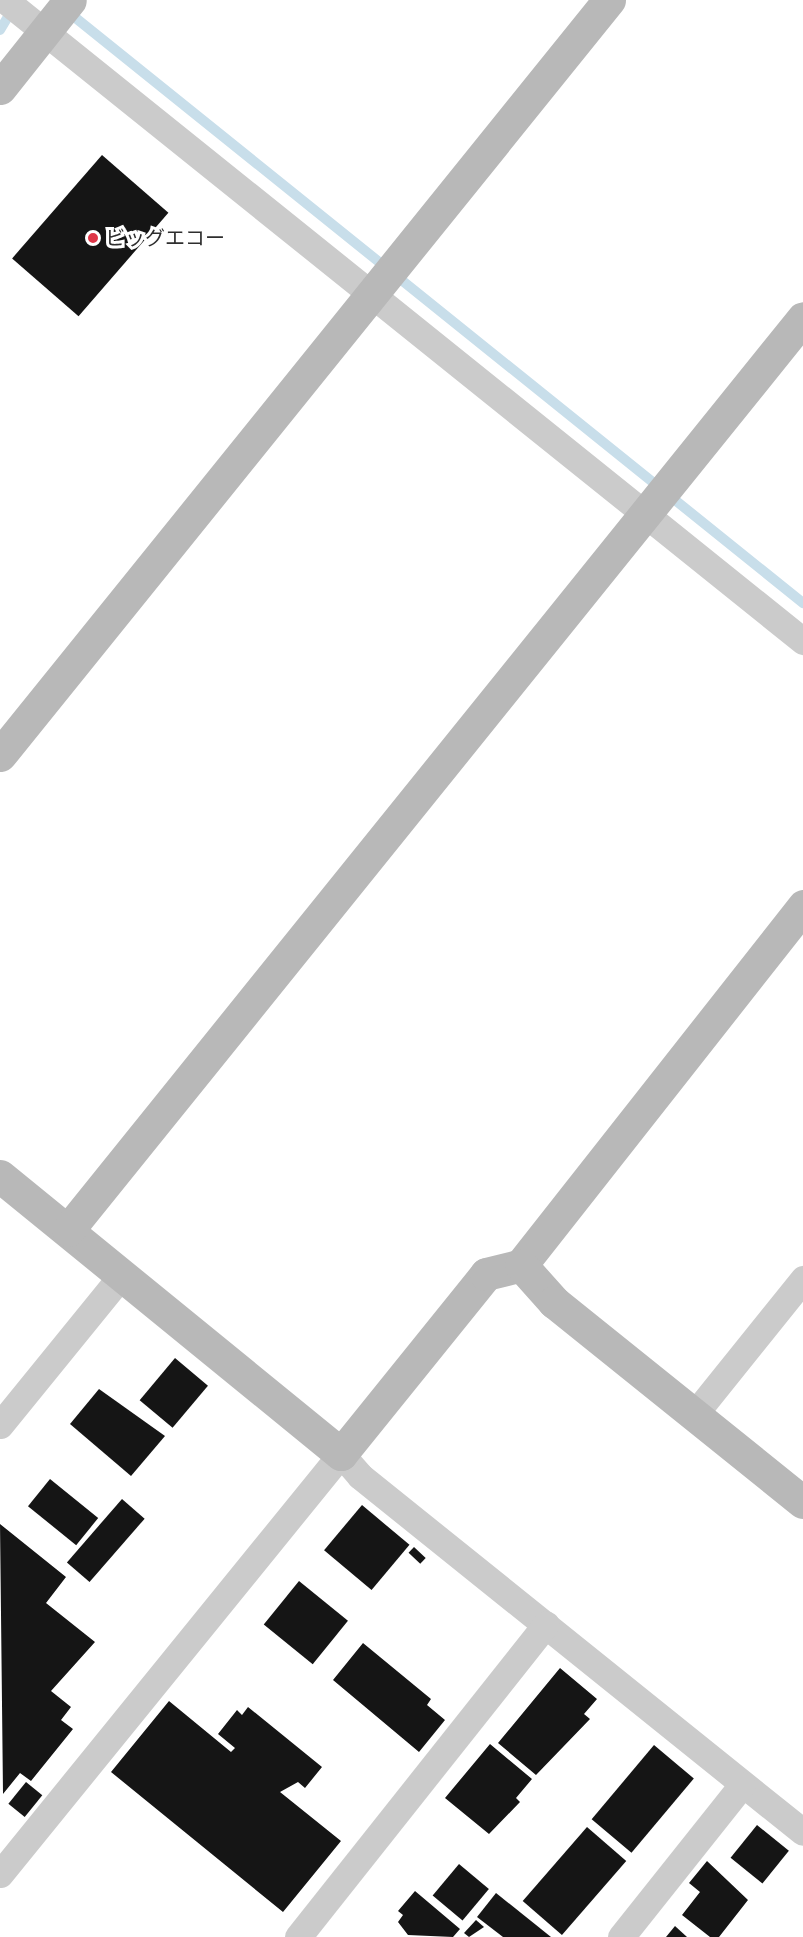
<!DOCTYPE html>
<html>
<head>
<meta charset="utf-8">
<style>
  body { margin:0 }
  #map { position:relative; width:803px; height:1937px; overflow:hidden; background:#fff; font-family:"Space Grotesk","Noto Sans JP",sans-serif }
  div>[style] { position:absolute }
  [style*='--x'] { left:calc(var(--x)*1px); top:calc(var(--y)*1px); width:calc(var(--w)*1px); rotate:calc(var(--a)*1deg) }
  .stream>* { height:10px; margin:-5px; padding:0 5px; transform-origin:5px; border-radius:5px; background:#c8deea }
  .building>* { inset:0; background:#151515; transform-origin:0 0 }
  .street>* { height:27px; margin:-13.5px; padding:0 13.5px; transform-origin:13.5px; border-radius:13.5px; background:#cbcbcb }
  .secondary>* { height:33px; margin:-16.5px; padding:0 16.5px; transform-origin:16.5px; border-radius:16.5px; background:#b8b8b8 }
  .dots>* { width:16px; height:16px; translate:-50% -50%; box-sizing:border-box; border:3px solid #fff; border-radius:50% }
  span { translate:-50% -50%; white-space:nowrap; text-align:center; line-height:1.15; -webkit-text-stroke:6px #fff; paint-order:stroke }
  .poi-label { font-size:20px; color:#2e2e2e }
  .left { translate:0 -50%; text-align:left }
</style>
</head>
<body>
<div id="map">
  <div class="stream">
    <i style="--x:67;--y:11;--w:945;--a:38.81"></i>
    <i style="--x:0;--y:30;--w:26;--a:-59"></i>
  </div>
  <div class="building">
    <i style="left:102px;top:155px;width:88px;height:137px;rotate:41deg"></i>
    <i style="left:175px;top:1358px;width:43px;height:55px;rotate:40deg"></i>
    <i style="clip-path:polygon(99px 1389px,165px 1436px,131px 1476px,70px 1424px)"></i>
    <i style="left:50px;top:1479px;width:62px;height:35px;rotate:39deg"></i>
    <i style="left:122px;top:1499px;width:30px;height:84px;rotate:41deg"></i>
    <i style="left:362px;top:1505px;width:62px;height:59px;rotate:40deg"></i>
    <i style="clip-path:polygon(0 1524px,66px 1577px,46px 1603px,95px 1642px,51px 1691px,71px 1707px,61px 1720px,73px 1729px,31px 1781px,20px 1773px,3px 1794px)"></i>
    <i style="left:414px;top:1547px;width:16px;height:8px;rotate:43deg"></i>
    <i style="left:299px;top:1581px;width:63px;height:56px;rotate:39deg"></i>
    <i style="clip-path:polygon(363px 1643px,431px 1699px,427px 1705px,445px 1720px,419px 1752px,333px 1680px)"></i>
    <i style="clip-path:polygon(560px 1668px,597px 1699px,584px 1714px,590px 1719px,536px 1775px,498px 1743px)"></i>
    <i style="clip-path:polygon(169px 1701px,231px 1752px,235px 1748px,218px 1734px,237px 1710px,242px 1715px,248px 1707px,322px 1767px,305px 1788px,298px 1782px,280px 1792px,341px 1841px,283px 1912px,111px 1772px)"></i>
    <i style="clip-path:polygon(490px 1744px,532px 1779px,516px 1798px,520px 1802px,489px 1834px,445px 1798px)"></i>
    <i style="left:654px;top:1745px;width:52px;height:97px;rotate:40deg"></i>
    <i style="left:26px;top:1782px;width:21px;height:28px;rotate:39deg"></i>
    <i style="left:757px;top:1825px;width:41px;height:42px;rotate:39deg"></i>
    <i style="left:587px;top:1827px;width:52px;height:98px;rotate:41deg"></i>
    <i style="clip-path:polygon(707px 1861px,748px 1900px,719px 1937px,710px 1937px,682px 1915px,700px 1892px,689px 1883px)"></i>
    <i style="left:459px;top:1864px;width:39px;height:41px;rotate:40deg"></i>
    <i style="clip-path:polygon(415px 1891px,460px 1929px,453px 1937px,408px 1935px,398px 1922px,403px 1915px,398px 1911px)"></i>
    <i style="clip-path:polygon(496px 1893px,551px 1937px,503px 1937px,477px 1917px)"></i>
    <i style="clip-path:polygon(476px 1920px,484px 1927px,469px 1937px,464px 1933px)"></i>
    <i style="clip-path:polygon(675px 1926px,687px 1937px,666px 1937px)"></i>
  </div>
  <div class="street">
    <i style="--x:5;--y:0;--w:1024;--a:38.77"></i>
    <i style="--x:693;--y:1416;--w:176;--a:-51.2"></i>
    <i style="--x:0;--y:1425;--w:192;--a:-50.9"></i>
    <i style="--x:0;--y:1874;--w:541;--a:-50.93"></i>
    <i style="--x:341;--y:1454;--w:29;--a:49"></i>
    <i style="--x:360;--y:1476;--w:568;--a:38.79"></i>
    <i style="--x:298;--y:1937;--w:399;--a:-51.6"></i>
    <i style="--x:621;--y:1937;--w:194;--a:-51.5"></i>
  </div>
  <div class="secondary">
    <i style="--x:0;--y:88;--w:112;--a:-51.5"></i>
    <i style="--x:0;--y:755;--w:970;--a:-51.11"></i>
    <i style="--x:0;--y:1176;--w:440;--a:39.2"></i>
    <i style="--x:341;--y:1454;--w:231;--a:-51.1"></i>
    <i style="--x:486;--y:1274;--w:36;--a:-14"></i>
    <i style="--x:521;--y:1265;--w:457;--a:-51.8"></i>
    <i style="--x:68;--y:1230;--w:1171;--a:-51.13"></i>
    <i style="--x:521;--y:1265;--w:50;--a:48.3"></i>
    <i style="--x:554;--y:1302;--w:319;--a:38.8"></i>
  </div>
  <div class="dots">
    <i style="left:93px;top:238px;background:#de3648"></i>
  </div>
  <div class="poi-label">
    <span class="left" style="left:105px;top:238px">ビッグエコー</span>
  </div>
</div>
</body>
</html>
